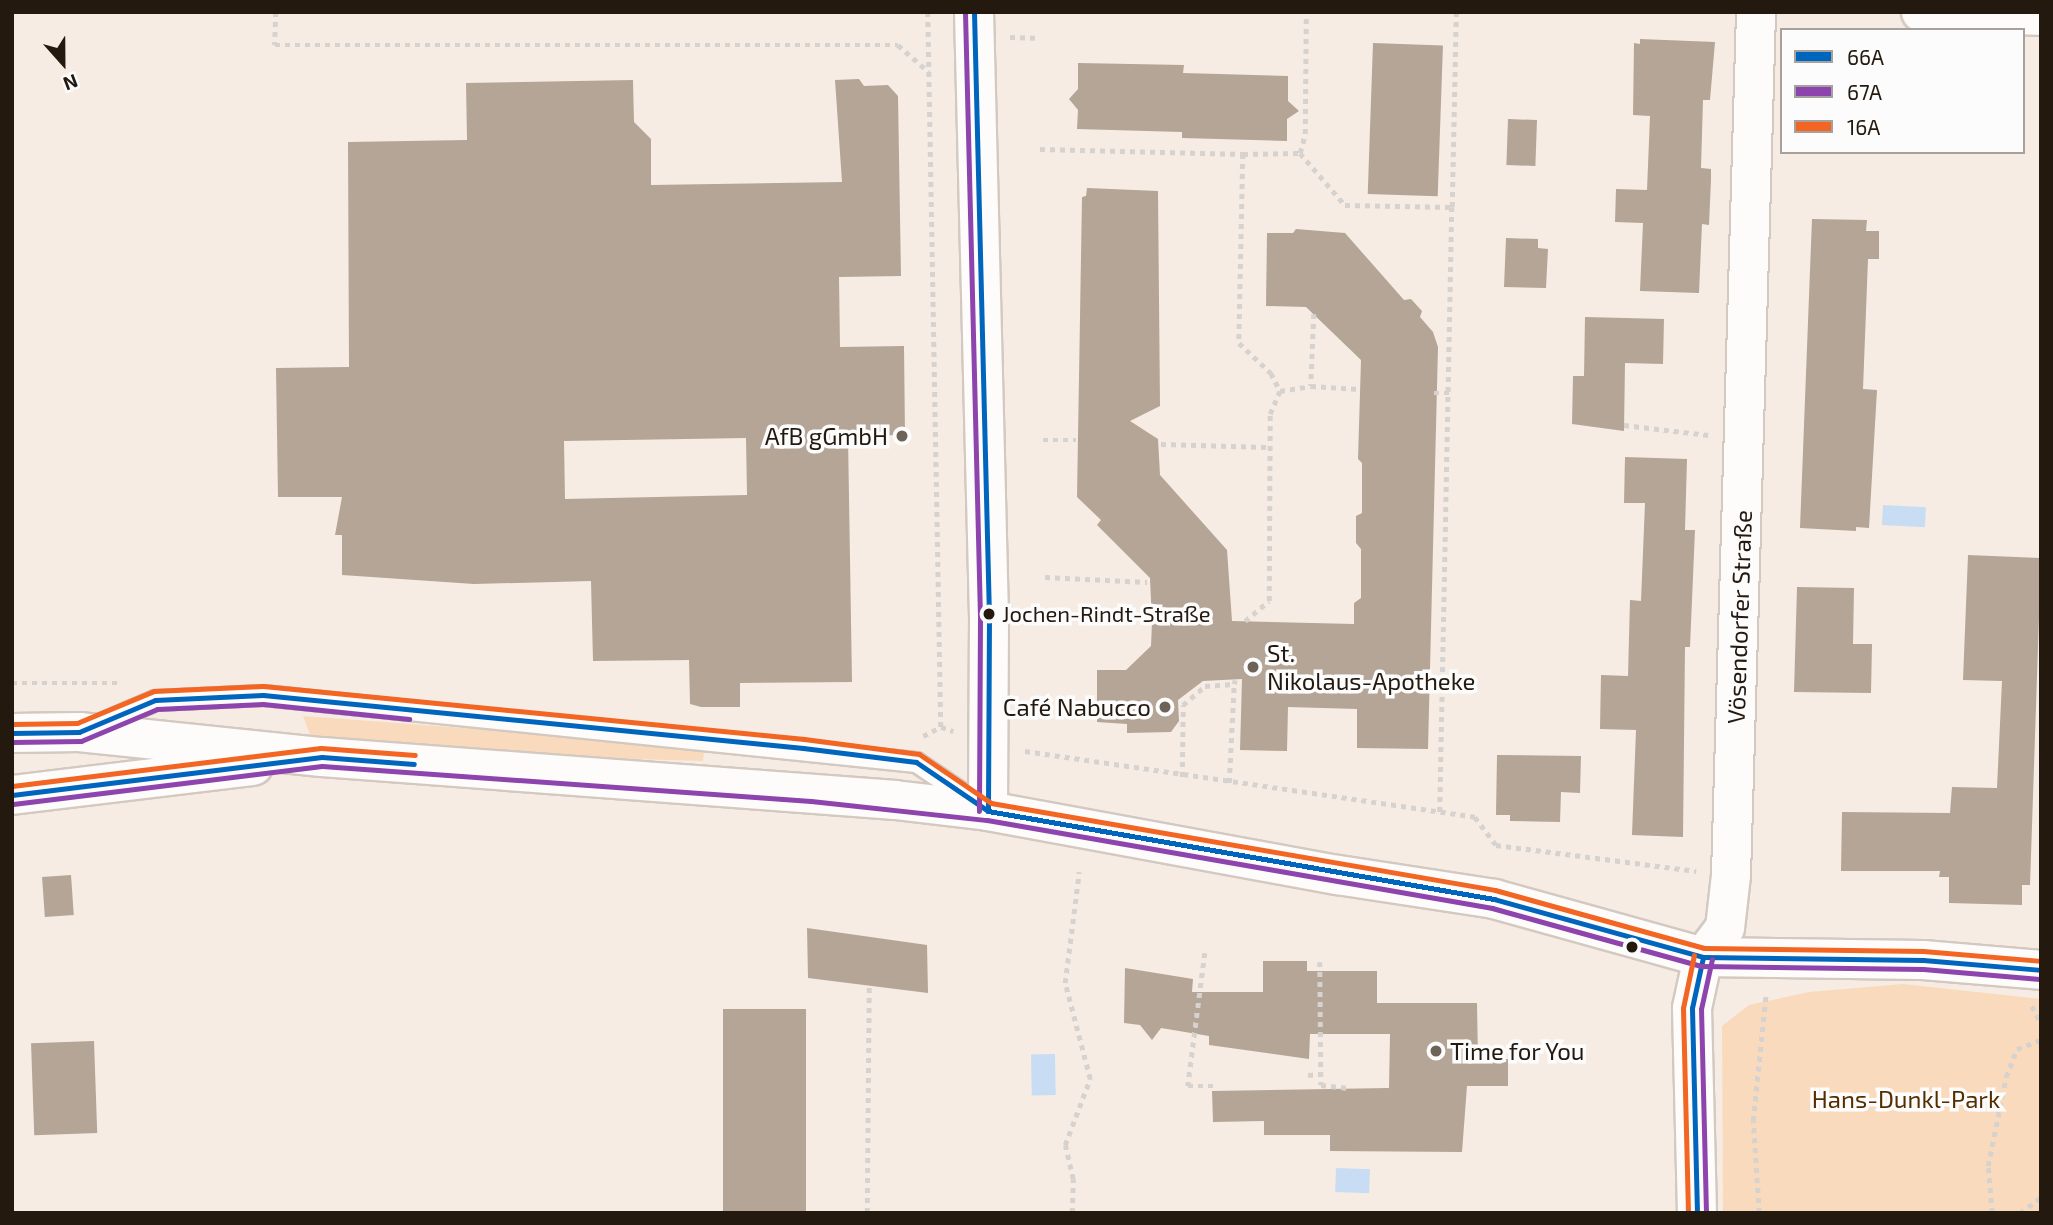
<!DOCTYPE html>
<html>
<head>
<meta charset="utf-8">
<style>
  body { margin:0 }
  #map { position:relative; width:2053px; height:1225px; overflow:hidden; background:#f6ece3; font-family:"Exo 2",sans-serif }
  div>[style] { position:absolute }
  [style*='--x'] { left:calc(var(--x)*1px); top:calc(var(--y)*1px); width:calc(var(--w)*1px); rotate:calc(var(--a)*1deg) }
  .green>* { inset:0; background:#f9dabd }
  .water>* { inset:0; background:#c8ddf3; transform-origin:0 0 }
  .building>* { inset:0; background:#b4a596; transform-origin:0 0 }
  .path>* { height:4.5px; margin-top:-2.25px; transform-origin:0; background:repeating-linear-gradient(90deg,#d6d2d0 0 5px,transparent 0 10px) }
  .roads { filter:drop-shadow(2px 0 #d3c9c0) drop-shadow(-2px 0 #d3c9c0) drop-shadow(0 2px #d3c9c0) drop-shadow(0 -2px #d3c9c0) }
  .service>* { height:19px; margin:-9.5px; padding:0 9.5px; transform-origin:9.5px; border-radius:9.5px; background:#fefcfb }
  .minor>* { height:38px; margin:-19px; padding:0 19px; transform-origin:19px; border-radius:19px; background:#fefcfb }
  .tertiary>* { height:38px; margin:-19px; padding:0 19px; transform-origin:19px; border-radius:19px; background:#fefcfb }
  .secondary>* { height:38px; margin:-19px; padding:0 19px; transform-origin:19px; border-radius:19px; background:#fefcfb }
  .bus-1>* { height:5px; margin:-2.5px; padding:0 2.5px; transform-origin:2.5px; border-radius:2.5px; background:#0065bd }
  .bus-2>* { height:5px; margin:-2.5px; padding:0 2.5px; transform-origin:2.5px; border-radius:2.5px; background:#8e44ad }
  .bus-3>* { height:5px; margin:-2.5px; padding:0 2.5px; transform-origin:2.5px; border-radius:2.5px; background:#f26522 }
  .dots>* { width:19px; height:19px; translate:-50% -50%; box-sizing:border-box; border:4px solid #fcfcfc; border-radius:50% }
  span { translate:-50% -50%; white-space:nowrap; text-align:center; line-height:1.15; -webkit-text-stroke:7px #fcfcfc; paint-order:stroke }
  .bus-label { font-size:22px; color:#24190f }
  .left { translate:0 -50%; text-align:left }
  .poi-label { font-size:24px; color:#24190f }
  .right { translate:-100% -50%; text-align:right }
  .street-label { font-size:24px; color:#24190f }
  .park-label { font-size:24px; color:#552e00 }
  .frame { position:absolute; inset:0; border:14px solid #24190f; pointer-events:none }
  .legend { position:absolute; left:1780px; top:28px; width:245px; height:126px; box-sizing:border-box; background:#fcfcfc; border:2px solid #a6a19d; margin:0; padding:9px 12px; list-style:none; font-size:21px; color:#24190f }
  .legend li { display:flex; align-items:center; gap:14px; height:35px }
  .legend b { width:35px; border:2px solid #a6a19d }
  .north { position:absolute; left:28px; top:28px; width:70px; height:70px; -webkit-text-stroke:5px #fcfcfc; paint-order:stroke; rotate:159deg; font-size:19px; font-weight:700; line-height:28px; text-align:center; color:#24190f }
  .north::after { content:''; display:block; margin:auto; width:24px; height:32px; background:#24190f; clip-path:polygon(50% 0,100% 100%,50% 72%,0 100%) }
</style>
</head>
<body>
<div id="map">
  <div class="green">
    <i style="clip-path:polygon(303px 716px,504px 731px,704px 750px,703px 761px,633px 759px,311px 737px)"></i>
    <i style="clip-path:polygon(1903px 984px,2041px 999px,2041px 1213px,1723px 1213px,1722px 1026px,1749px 1005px,1809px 992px)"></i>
  </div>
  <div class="water">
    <i style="left:1883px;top:505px;width:43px;height:20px;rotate:3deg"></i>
    <i style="left:1055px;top:1054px;width:41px;height:24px;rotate:89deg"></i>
    <i style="left:1336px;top:1168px;width:34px;height:24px;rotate:2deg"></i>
  </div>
  <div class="building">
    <i style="clip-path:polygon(1640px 39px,1715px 42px,1710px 100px,1703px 100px,1701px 168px,1711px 169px,1711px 180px,1709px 225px,1702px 224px,1699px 293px,1640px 291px,1643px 223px,1615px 222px,1616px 189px,1647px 190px,1650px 116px,1633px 115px,1634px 43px,1640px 44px)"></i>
    <i style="left:1373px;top:43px;width:70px;height:151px;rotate:2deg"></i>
    <i style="clip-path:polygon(1078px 63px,1184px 65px,1183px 73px,1288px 76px,1288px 101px,1299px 111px,1287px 119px,1287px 141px,1182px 138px,1182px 132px,1077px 129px,1078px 110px,1069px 99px,1078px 89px)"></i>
    <i style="clip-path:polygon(evenodd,859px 79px,864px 86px,888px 85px,898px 96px,901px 276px,839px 277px,840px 347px,904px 346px,905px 435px,848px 436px,852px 682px,740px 683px,740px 707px,701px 707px,690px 704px,689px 660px,593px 661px,591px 581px,474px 584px,342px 575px,342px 535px,335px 535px,342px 497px,278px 497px,276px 368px,349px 367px,348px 142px,467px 140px,466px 83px,633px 80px,634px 122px,651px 139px,651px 185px,842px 182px,835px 80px,859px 79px,746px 438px,747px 495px,565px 499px,564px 441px,746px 438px)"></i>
    <i style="left:1508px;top:119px;width:29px;height:46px;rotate:2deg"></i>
    <i style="clip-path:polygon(1087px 188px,1158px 191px,1160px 406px,1130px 421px,1158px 439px,1160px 475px,1227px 550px,1232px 621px,1354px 624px,1354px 603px,1361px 598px,1361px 549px,1356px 543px,1356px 516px,1362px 513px,1362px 463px,1358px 459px,1361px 360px,1306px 307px,1266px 306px,1267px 233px,1293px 233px,1296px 229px,1345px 233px,1404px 300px,1411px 299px,1422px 311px,1420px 317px,1433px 332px,1438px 347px,1428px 749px,1357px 748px,1357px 709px,1288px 707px,1287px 751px,1240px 750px,1242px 679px,1203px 681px,1178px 700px,1179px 721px,1171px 732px,1127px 733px,1127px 724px,1097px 722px,1097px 670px,1126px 670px,1151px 646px,1152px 622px,1150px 578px,1097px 525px,1101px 520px,1077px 497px,1082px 197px,1086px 196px)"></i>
    <i style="clip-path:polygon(1812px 219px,1867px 220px,1866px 231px,1879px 231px,1879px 259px,1868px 259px,1863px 389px,1877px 390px,1869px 528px,1856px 527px,1856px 531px,1800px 528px)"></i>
    <i style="clip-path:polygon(1506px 238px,1538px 239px,1538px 248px,1548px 249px,1546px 288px,1504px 287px)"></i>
    <i style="clip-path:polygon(1585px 317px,1664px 319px,1663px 364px,1625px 363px,1624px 431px,1572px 424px,1573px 376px,1584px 376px)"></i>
    <i style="clip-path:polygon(1625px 457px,1687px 459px,1685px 530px,1695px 530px,1690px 647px,1685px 647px,1683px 837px,1632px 835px,1636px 730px,1600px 729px,1601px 675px,1628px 676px,1630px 600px,1641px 601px,1645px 503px,1624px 503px)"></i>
    <i style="clip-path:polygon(1968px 555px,2041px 558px,2030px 885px,2022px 885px,2022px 905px,1949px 903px,1949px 877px,1939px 877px,1940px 871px,1841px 871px,1842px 812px,1950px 813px,1952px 787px,1997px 788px,2002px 681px,1963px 680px)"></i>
    <i style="clip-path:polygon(1797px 587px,1854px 588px,1853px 644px,1872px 644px,1871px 693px,1794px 692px)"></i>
    <i style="clip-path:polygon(1497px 755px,1581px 756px,1580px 793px,1561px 792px,1560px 822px,1510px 821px,1510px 815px,1496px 815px)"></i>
    <i style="left:71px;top:875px;width:40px;height:29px;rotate:86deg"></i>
    <i style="clip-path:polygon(807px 928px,927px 945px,928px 993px,808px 978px)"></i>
    <i style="clip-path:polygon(1263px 961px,1307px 961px,1307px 971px,1377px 971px,1377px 1003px,1477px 1003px,1478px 1060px,1508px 1059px,1508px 1086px,1467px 1086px,1462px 1152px,1330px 1151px,1330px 1135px,1264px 1135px,1264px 1121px,1213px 1122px,1212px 1091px,1389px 1088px,1390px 1034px,1310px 1034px,1309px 1059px,1209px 1045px,1209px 1036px,1161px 1028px,1152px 1040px,1140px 1025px,1124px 1023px,1125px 968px,1193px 979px,1192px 992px,1263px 992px)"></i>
    <i style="left:723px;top:1009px;width:83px;height:204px"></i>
    <i style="left:94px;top:1041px;width:92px;height:63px;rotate:88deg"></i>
  </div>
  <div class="path">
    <i style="--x:276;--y:12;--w:33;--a:92"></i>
    <i style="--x:275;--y:45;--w:623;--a:0"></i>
    <i style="--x:898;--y:45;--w:41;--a:41.1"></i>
    <i style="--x:928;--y:12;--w:715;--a:88.96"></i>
    <i style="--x:1010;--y:37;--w:25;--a:2"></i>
    <i style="--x:1040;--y:149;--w:203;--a:1.4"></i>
    <i style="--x:1243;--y:154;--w:189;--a:91.2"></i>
    <i style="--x:1239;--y:343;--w:44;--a:43.2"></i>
    <i style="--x:1271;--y:373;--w:20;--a:63"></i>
    <i style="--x:1300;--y:153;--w:69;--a:49.1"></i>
    <i style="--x:1345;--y:205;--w:107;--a:1.1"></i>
    <i style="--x:1452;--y:207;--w:605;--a:91.14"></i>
    <i style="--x:1243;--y:154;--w:57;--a:-1"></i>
    <i style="--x:1300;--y:153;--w:20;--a:-75"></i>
    <i style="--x:1305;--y:134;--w:122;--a:-89.5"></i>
    <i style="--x:1452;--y:207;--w:195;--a:-88.8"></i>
    <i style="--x:1314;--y:314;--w:72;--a:92.4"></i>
    <i style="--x:1311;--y:386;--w:48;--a:3.6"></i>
    <i style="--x:1434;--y:393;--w:15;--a:0"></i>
    <i style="--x:1624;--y:425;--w:85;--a:6.8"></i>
    <i style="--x:1043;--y:440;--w:33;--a:0"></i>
    <i style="--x:1161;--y:444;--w:106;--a:1.6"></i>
    <i style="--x:1045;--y:577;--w:102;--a:2.8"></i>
    <i style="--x:1245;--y:621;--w:31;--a:-40"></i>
    <i style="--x:1269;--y:601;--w:187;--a:-89.7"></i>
    <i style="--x:1270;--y:414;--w:25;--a:-67"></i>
    <i style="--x:1280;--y:391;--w:31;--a:-9"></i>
    <i style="--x:12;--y:683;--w:109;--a:0"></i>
    <i style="--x:923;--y:736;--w:20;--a:-27"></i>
    <i style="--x:941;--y:727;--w:13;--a:18"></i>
    <i style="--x:1025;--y:751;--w:455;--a:8.3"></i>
    <i style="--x:1475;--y:817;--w:35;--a:53"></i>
    <i style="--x:1496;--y:845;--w:202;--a:7.4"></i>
    <i style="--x:1182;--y:777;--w:72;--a:-89.2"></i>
    <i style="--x:1183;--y:705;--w:29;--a:-41"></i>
    <i style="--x:1205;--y:686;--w:29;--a:-4"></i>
    <i style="--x:1234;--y:684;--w:4;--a:-76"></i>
    <i style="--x:1229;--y:783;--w:99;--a:-87.1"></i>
    <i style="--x:1205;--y:953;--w:134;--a:97.3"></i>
    <i style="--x:1188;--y:1086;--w:25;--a:0"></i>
    <i style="--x:1320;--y:962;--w:123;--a:89.5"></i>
    <i style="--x:1321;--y:1085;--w:28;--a:6"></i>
    <i style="--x:2032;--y:1006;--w:20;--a:63"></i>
    <i style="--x:1308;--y:1075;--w:13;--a:-4"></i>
    <i style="--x:867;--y:1213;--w:226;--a:-89.5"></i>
    <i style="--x:1072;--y:1213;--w:34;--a:-88"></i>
    <i style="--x:1073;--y:1179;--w:35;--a:-103"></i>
    <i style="--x:1065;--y:1145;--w:71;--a:-69.3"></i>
    <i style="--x:1090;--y:1079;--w:99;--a:-104.6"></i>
    <i style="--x:1065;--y:983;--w:112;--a:-82.8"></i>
    <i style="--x:1759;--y:1213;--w:92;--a:-93.7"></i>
    <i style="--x:1753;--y:1121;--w:128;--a:-84.2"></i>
    <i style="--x:1992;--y:1213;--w:47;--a:-94.9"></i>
    <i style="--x:1988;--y:1166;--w:91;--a:-78.6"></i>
    <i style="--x:2006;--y:1077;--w:30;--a:-69"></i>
    <i style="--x:2017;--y:1049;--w:26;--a:-21"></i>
    <i style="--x:2020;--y:1213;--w:26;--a:-37"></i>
  </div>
  <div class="roads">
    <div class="service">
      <i style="--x:92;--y:727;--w:69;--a:-23.2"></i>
      <i style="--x:155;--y:700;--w:108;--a:-2.7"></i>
      <i style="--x:263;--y:695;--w:656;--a:5.86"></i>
      <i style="--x:916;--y:762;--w:71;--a:34.1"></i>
    </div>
    <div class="minor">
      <i style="--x:974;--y:12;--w:605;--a:88.58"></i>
      <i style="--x:989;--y:617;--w:194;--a:90.3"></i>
      <i style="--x:1921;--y:12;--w:120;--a:1.9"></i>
      <i style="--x:1703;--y:957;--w:36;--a:-53"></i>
      <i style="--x:1725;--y:928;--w:53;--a:-83.5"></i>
      <i style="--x:1731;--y:875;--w:863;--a:-88.34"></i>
    </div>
    <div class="tertiary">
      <i style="--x:1697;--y:1213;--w:205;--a:-91.4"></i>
      <i style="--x:1692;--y:1008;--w:52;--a:-77.8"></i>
    </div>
    <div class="secondary">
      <i style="--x:12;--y:733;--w:67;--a:-0.9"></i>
      <i style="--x:79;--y:732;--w:244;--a:5.9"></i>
      <i style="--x:322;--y:757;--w:575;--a:4.29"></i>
      <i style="--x:895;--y:800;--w:94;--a:6.7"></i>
      <i style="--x:988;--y:811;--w:356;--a:10.4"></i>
      <i style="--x:1338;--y:875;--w:158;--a:8.7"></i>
      <i style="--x:1494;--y:899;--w:217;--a:15.5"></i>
      <i style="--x:1703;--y:957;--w:220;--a:0.8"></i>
      <i style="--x:1923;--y:960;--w:118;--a:4.8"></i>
      <i style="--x:12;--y:795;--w:243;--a:-6.9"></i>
    </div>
  </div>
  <div class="bus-1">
    <i style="--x:974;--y:12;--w:605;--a:88.58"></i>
    <i style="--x:989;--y:617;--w:194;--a:90.3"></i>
    <i style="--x:12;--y:733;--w:67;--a:-0.9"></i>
    <i style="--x:79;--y:732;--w:82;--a:-22.8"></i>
    <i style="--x:155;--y:700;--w:108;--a:-2.7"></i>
    <i style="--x:263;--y:695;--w:543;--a:5.61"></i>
    <i style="--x:803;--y:748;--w:114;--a:7.1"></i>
    <i style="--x:916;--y:762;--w:87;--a:34.2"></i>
    <i style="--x:988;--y:811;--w:514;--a:9.87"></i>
    <i style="--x:1494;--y:899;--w:217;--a:15.5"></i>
    <i style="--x:1703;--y:957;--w:220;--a:0.8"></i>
    <i style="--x:1923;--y:960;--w:118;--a:4.8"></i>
    <i style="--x:12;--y:795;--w:312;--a:-7"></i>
    <i style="--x:322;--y:757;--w:92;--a:4.4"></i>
    <i style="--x:1697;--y:1213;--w:205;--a:-91.4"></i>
    <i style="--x:1692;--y:1008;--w:52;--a:-77.8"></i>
  </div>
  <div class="bus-2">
    <i style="--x:965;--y:12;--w:605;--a:88.58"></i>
    <i style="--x:980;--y:617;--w:194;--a:90.3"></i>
    <i style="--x:12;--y:742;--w:69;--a:-0.8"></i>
    <i style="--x:81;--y:741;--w:82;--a:-22.8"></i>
    <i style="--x:157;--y:709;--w:106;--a:-2.7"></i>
    <i style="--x:263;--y:704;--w:147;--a:5.9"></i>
    <i style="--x:13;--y:804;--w:311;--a:-7"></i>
    <i style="--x:322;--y:766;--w:490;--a:4.1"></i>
    <i style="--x:811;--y:801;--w:177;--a:6.2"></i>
    <i style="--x:987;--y:820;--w:513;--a:9.88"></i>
    <i style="--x:1492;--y:908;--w:217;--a:15.5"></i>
    <i style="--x:1701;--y:966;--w:222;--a:0.8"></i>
    <i style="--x:1923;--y:969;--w:117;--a:4.9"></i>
    <i style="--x:1706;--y:1213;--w:204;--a:-91.4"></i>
    <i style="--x:1701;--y:1009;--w:51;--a:-77.6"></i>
  </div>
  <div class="bus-3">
    <i style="--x:12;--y:724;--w:65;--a:-0.9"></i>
    <i style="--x:77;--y:723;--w:83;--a:-22.6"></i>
    <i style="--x:154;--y:691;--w:109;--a:-2.6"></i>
    <i style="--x:263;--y:686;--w:544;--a:5.6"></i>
    <i style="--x:804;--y:739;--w:116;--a:7.4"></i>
    <i style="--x:919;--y:754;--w:87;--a:34.2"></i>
    <i style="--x:991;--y:803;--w:511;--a:9.79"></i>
    <i style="--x:1495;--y:890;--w:217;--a:15.5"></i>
    <i style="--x:1704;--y:948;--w:219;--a:0.8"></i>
    <i style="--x:1923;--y:951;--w:118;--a:4.8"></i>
    <i style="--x:12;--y:786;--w:311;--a:-7"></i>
    <i style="--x:321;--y:748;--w:94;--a:4.3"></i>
    <i style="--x:1688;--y:1213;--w:205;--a:-91.4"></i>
    <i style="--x:1683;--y:1008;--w:54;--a:-78.3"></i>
  </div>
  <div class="dots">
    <i style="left:902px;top:436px;background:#6e6359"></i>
    <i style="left:989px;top:614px;background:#24190f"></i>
    <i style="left:1253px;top:667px;background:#6e6359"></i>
    <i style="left:1165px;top:707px;background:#6e6359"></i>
    <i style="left:1632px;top:947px;background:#24190f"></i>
    <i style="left:1436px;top:1051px;background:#6e6359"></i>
  </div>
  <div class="bus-label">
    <span class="left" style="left:1002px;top:614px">Jochen-Rindt-Straße</span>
  </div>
  <div class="poi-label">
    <span class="right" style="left:888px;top:436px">AfB gGmbH</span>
    <span class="left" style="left:1267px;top:667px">St.<br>Nikolaus-Apotheke</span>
    <span class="right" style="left:1151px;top:707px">Café Nabucco</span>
    <span class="left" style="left:1450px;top:1051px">Time for You</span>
  </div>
  <div class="street-label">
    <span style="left:1739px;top:617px;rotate:-88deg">Vösendorfer Straße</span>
  </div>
  <div class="park-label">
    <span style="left:1906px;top:1099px">Hans-Dunkl-Park</span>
  </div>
  <div class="frame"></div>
  <ul class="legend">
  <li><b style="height:9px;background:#0065bd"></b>66A</li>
  <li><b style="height:9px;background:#8e44ad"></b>67A</li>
  <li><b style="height:9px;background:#f26522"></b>16A</li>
  </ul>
  <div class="north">N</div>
</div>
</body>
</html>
